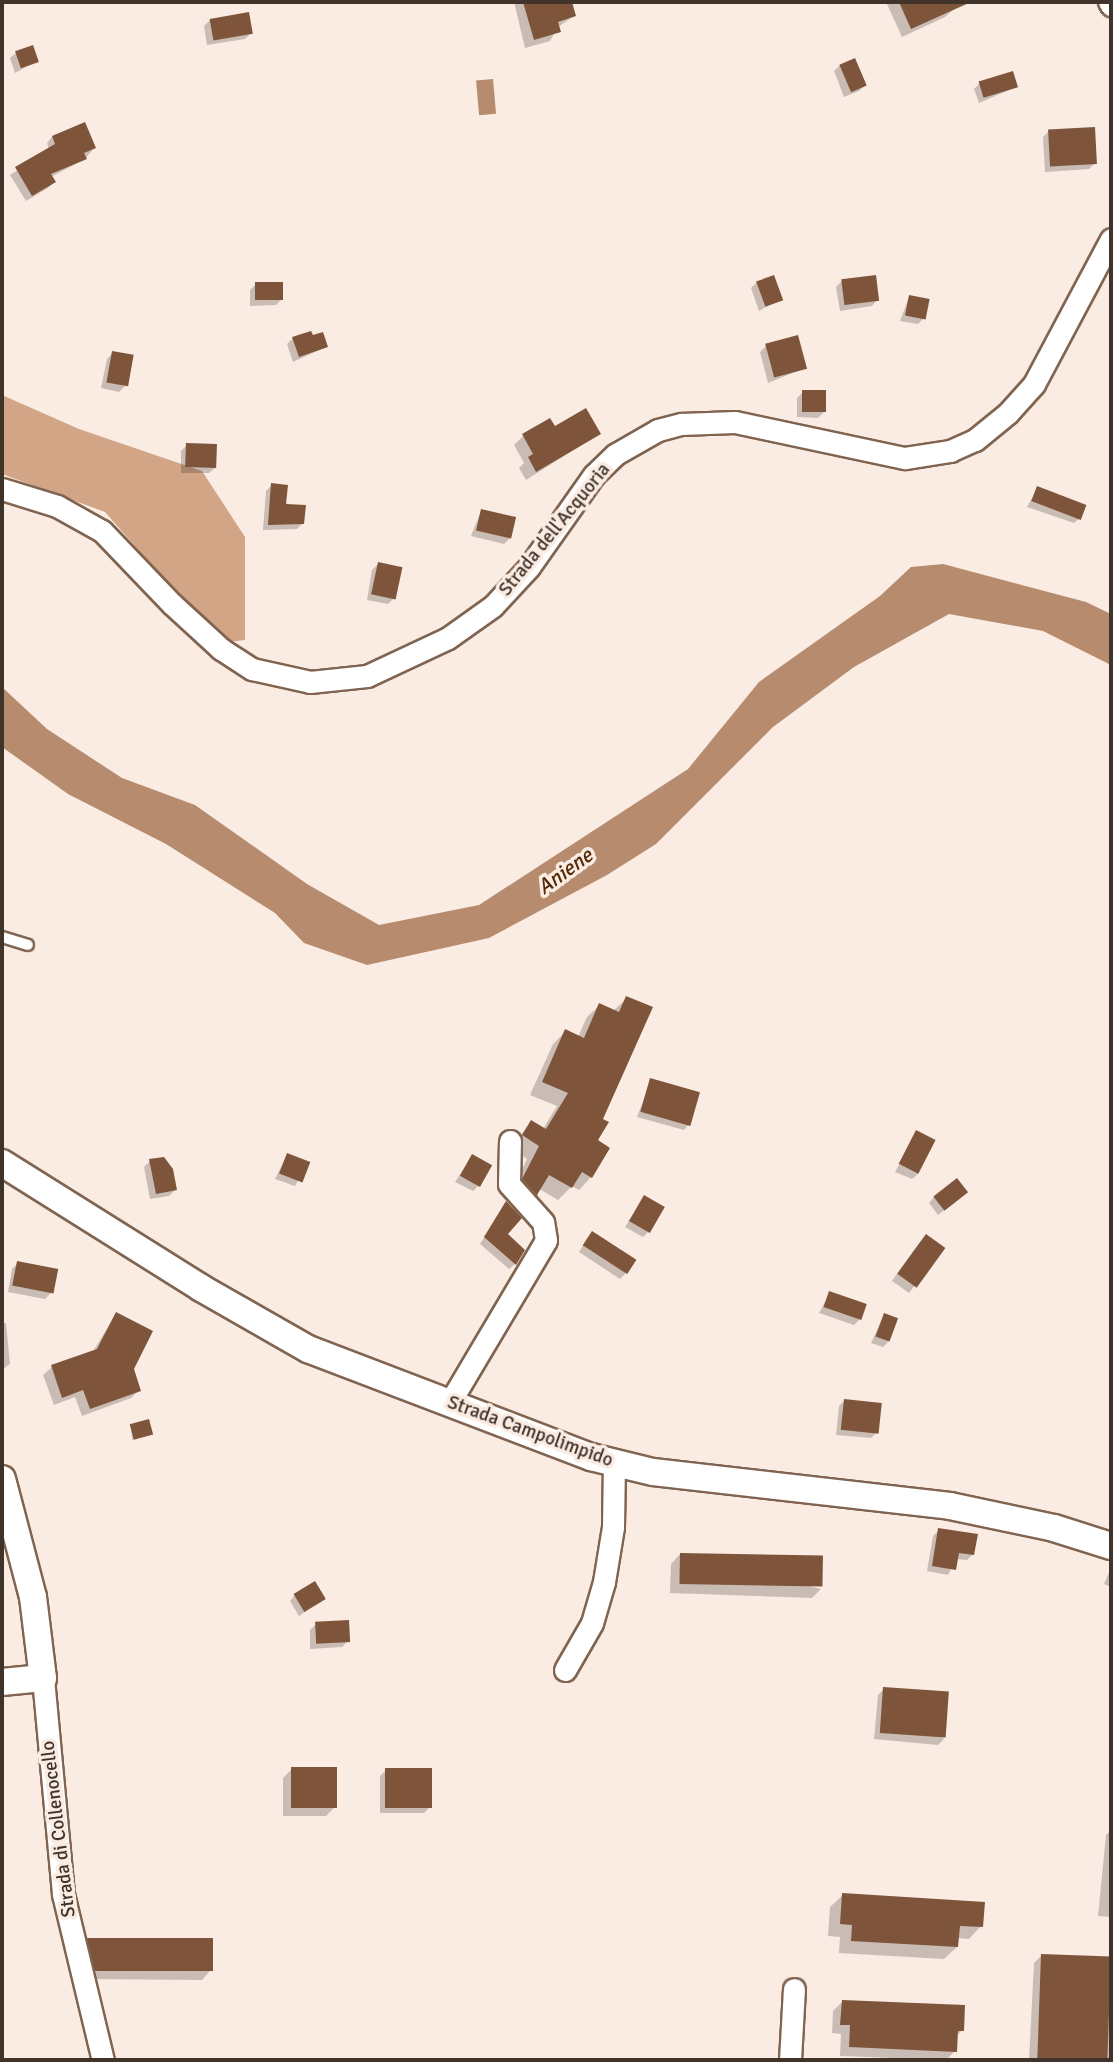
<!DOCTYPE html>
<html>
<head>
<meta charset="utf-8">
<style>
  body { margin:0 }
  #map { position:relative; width:1113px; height:2062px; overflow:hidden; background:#faece3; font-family:Signika,sans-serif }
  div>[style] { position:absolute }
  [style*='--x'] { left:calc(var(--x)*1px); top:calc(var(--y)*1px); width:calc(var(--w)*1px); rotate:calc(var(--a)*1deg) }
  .forest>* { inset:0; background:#d2a587 }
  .water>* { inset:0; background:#b78b6e; transform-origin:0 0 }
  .shadow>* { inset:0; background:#0003 }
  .building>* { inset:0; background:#7e553a; transform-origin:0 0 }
  .roads { filter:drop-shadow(2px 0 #816450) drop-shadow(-2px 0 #816450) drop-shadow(0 2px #816450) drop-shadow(0 -2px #816450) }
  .service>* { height:10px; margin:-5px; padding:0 5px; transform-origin:5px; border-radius:5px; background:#fff }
  .minor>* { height:21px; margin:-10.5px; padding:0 10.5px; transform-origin:10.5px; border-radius:10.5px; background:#fff }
  .tertiary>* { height:26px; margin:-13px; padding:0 13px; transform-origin:13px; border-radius:13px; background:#fff }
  span { translate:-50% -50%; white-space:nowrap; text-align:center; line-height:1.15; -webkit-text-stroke:7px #faece3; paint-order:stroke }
  .street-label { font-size:19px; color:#40332a }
  .water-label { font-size:21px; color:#532804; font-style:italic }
  .frame { position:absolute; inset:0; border:4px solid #40332a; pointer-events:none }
</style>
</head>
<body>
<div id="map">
  <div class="forest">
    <i style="clip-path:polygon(2px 395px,79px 429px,202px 471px,245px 537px,245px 640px,220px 643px,105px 512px,2px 474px)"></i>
  </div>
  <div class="water">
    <i style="left:493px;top:79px;width:35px;height:17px;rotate:85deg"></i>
    <i style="clip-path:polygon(943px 564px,1086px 602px,1111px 614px,1111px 665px,1043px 631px,949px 614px,854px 667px,773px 727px,656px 844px,607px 875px,489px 938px,367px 965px,304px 943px,275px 913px,166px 844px,68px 794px,2px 747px,2px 687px,47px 729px,122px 778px,195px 805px,307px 884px,379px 925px,479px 905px,688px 769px,759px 682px,880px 596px,911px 567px)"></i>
  </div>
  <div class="shadow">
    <i style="clip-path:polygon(514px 2px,570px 2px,574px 16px,558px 27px,550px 41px,525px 48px)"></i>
    <i style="clip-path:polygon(886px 2px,952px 2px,955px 8px,945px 17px,902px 37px)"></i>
    <i style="clip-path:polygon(210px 20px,251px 33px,245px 39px,207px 45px,204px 26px)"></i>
    <i style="clip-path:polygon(16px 53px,37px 61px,15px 73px,10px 58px)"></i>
    <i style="clip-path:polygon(840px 65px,865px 85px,859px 91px,844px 97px,834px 71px)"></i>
    <i style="clip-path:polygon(980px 83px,1016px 87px,979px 103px,974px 89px)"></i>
    <i style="clip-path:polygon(84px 124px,94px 148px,85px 159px,51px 177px,54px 182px,48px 188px,26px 201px,10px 175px,49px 150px,47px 143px,52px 137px)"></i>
    <i style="clip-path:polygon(1049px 131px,1095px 163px,1089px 169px,1045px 172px,1043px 137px)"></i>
    <i style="clip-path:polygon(842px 281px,877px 300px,872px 306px,840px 311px,836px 287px)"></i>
    <i style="clip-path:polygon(757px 282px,780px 299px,759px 311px,751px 288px)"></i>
    <i style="clip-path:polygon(256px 284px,282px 299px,276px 305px,250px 306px,250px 290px)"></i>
    <i style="clip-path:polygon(909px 297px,924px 318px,918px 324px,900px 321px)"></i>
    <i style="clip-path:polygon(293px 338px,326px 347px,293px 362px,287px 344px)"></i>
    <i style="clip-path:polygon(766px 346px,805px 368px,768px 383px,760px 352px)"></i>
    <i style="clip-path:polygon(113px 353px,125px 386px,119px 392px,101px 388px,107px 359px)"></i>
    <i style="clip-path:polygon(803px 392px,824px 412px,818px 418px,797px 417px,797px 398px)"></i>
    <i style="clip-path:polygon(554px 428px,599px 434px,526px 480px,519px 468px,524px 463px,514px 445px,523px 436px)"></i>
    <i style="clip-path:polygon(187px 445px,215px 468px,209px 473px,181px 473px,181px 451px)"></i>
    <i style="clip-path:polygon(272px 485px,303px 523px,297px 529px,263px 530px,266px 491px)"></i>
    <i style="clip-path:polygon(1037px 489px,1080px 518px,1074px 523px,1027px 507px)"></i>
    <i style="clip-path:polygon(481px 511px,510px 538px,504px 544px,471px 536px)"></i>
    <i style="clip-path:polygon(378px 564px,394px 598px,388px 604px,367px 600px,372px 570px)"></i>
    <i style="clip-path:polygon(627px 998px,591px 1177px,579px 1190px,572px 1186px,558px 1200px,538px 1188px,537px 1198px,526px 1209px,511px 1192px,527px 1159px,511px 1148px,531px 1122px,543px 1129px,557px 1106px,530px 1095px,553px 1044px,565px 1032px,578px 1037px,587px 1017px,600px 1005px,613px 1011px)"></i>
    <i style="clip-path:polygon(651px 1080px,689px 1124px,684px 1130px,637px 1117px)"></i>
    <i style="clip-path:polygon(917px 1133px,918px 1174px,912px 1179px,895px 1172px)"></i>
    <i style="clip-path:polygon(287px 1155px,308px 1163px,295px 1186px,275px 1179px)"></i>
    <i style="clip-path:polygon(472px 1156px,479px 1185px,473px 1191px,455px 1182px)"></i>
    <i style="clip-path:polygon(150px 1161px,175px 1190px,169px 1196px,150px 1199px,144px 1167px)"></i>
    <i style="clip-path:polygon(644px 1197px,649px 1231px,643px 1237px,625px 1227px)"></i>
    <i style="clip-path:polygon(934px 1197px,960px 1198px,938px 1215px,929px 1203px)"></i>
    <i style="clip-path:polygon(506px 1203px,505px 1235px,515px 1264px,509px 1269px,480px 1244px)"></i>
    <i style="clip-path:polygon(587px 1239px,626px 1273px,620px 1279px,579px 1252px)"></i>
    <i style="clip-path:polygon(920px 1242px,943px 1249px,909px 1293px,892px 1281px)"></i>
    <i style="clip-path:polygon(18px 1263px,51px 1293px,45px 1299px,8px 1292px,12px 1269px)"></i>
    <i style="clip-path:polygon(830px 1293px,860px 1319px,854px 1325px,819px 1313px)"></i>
    <i style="clip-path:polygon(116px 1314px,139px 1390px,131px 1398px,82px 1416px,75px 1397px,54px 1405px,43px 1375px,52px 1367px,92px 1353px)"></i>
    <i style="clip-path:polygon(884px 1315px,889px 1341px,883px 1347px,871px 1343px)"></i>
    <i style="clip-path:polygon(6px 1323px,10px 1364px,2px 1370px,2px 1324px)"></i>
    <i style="clip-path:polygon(845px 1400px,877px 1432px,871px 1438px,836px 1435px,839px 1406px)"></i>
    <i style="clip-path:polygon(131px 1426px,151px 1433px,132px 1440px)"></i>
    <i style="clip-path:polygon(939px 1530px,973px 1554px,967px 1560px,956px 1559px,948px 1575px,927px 1571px,933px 1536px)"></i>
    <i style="clip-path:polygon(680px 1554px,821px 1589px,812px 1598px,670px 1593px,671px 1564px)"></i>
    <i style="clip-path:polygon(1111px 1568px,1111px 1587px,1104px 1584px)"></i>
    <i style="clip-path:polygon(295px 1595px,323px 1599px,299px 1616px,290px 1601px)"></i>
    <i style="clip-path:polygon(316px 1624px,348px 1641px,342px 1647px,310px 1649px,310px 1630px)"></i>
    <i style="clip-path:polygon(884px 1689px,944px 1739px,938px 1745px,874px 1739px,878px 1695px)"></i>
    <i style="clip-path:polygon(292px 1769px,335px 1807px,326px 1816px,283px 1816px,283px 1778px)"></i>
    <i style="clip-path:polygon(386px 1770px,430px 1807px,424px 1813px,380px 1813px,380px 1776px)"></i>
    <i style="clip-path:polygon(1111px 1830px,1111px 1917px,1098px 1916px,1106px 1835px)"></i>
    <i style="clip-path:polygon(843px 1895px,981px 1926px,969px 1939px,957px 1938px,957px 1947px,944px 1959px,839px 1953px,840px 1937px,828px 1936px,830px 1907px)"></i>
    <i style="clip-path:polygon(88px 1940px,211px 1970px,202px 1980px,87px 1979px,79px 1949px)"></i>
    <i style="clip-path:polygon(1042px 1955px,1111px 1958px,1111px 2060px,1029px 2060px,1034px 1963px)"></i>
    <i style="clip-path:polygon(842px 2002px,962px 2030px,956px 2037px,955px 2051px,946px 2060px,840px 2056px,841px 2034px,832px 2033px,833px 2011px)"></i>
  </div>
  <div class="building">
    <i style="clip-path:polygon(523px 2px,572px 2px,576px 16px,558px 22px,561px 32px,534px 40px)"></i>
    <i style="clip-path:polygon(899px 2px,971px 2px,911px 29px)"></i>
    <i style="left:249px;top:12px;width:22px;height:40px;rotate:80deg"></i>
    <i style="left:33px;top:45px;width:18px;height:19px;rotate:71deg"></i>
    <i style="left:855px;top:58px;width:30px;height:17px;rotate:67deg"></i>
    <i style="left:1013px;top:71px;width:17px;height:36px;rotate:73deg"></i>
    <i style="clip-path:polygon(85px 122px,96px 148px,84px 153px,87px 159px,51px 174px,56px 182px,32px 196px,15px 167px,55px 144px,52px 136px)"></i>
    <i style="left:1095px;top:127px;width:37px;height:47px;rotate:87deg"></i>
    <i style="left:774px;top:275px;width:27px;height:19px;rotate:70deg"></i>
    <i style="left:876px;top:275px;width:26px;height:35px;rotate:83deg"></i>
    <i style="left:283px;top:282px;width:18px;height:28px;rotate:90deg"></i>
    <i style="left:909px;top:295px;width:21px;height:21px;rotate:11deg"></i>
    <i style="clip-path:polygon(311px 331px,313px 335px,323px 332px,328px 347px,299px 357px,292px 337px)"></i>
    <i style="left:798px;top:335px;width:35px;height:34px;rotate:75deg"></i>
    <i style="left:112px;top:351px;width:22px;height:32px;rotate:10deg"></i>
    <i style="left:802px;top:390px;width:24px;height:22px"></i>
    <i style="clip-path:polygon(586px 408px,601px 434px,536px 472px,528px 457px,533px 454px,522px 434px,550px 418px,555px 426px)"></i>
    <i style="left:186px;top:443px;width:31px;height:24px;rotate:2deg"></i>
    <i style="clip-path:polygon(271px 483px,288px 485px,286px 504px,306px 505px,304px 524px,268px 525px)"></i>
    <i style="left:1037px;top:486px;width:53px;height:16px;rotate:21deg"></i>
    <i style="left:481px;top:509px;width:36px;height:22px;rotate:13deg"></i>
    <i style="left:378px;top:562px;width:25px;height:33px;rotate:12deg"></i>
    <i style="clip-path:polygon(626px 996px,653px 1007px,603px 1119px,609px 1122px,598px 1140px,610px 1148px,592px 1178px,582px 1172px,572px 1188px,549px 1175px,537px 1195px,539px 1198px,522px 1179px,539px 1146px,522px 1135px,531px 1120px,546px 1129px,568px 1093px,542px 1082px,565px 1029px,584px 1038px,599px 1003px,619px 1012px)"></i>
    <i style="left:650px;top:1078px;width:52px;height:35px;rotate:16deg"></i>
    <i style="left:916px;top:1130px;width:22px;height:38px;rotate:27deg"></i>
    <i style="left:287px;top:1153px;width:25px;height:22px;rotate:21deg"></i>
    <i style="left:472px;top:1154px;width:23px;height:25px;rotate:29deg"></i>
    <i style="clip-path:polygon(164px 1157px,173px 1169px,177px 1190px,156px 1194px,149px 1159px)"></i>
    <i style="left:957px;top:1178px;width:18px;height:30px;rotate:52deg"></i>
    <i style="left:644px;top:1195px;width:24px;height:30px;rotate:30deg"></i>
    <i style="clip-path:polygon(506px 1201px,522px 1218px,508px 1234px,525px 1250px,516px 1265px,484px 1237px)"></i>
    <i style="left:592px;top:1231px;width:53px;height:17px;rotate:33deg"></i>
    <i style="left:926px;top:1234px;width:24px;height:49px;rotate:36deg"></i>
    <i style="left:17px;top:1261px;width:42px;height:25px;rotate:11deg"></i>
    <i style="left:829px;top:1291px;width:40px;height:17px;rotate:19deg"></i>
    <i style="clip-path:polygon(116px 1312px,153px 1331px,134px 1369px,141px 1391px,90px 1409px,83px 1390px,62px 1398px,51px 1365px,97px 1349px)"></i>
    <i style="left:884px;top:1313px;width:15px;height:25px;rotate:20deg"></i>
    <i style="left:844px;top:1399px;width:38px;height:31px;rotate:6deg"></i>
    <i style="left:149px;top:1419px;width:16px;height:20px;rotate:75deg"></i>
    <i style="clip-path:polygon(938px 1528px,978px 1534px,974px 1555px,959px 1553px,956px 1570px,932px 1566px)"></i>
    <i style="left:680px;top:1553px;width:143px;height:31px;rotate:1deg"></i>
    <i style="left:315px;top:1581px;width:21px;height:25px;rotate:59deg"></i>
    <i style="left:349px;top:1620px;width:22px;height:34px;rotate:87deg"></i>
    <i style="left:883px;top:1687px;width:66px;height:46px;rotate:4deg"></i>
    <i style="left:291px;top:1767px;width:46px;height:41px"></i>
    <i style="left:385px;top:1768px;width:47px;height:40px"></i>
    <i style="clip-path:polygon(842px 1893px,985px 1902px,983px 1927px,960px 1926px,958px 1947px,851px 1941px,852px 1925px,840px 1924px)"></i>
    <i style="left:87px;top:1938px;width:126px;height:33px"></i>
    <i style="left:1041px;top:1954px;width:70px;height:106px;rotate:2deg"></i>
    <i style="clip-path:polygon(842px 2000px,965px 2005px,964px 2031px,958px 2031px,957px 2052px,849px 2047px,850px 2025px,840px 2025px)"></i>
  </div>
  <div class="roads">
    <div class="service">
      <i style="--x:2;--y:937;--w:27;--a:17"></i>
    </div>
    <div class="minor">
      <i style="--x:1109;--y:2;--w:4;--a:56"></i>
      <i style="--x:2;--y:489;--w:58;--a:17.2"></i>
      <i style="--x:57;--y:506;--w:51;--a:29.1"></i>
      <i style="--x:102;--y:531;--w:101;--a:46.2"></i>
      <i style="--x:172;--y:604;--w:67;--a:42.6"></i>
      <i style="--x:221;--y:649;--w:37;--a:33"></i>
      <i style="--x:252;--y:669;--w:59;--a:12.6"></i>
      <i style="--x:310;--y:682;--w:57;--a:-6"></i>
      <i style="--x:367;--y:676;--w:89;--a:-25.1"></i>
      <i style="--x:448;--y:638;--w:55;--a:-35.4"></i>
      <i style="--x:493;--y:606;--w:53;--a:-47.3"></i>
      <i style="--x:529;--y:567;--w:113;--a:-54.8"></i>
      <i style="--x:594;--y:475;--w:30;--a:-44"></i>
      <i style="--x:616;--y:454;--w:48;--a:-29.7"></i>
      <i style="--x:658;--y:430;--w:24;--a:-15"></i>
      <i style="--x:681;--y:424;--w:54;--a:-2.1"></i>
      <i style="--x:735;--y:422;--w:174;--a:12"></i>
      <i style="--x:905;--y:458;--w:46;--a:-8.8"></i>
      <i style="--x:950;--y:451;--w:27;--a:-24"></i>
      <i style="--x:975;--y:440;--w:43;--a:-39.3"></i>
      <i style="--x:1008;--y:413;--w:39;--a:-48"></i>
      <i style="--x:1034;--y:384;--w:164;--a:-62"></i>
      <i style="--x:450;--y:1402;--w:188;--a:-59.3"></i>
      <i style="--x:546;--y:1240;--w:18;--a:-99"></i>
      <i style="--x:543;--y:1222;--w:51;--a:-131.8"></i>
      <i style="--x:509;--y:1184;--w:43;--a:-88.7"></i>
      <i style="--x:565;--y:1670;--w:54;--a:-60.1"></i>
      <i style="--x:592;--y:1623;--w:43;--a:-73.7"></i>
      <i style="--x:604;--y:1582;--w:56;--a:-80.7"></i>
      <i style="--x:613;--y:1527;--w:62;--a:-89.1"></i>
      <i style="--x:43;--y:1678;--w:217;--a:84.7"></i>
      <i style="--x:63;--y:1894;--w:171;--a:76.5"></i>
      <i style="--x:790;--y:2060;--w:71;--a:-86.8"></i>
    </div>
    <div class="tertiary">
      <i style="--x:2;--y:1163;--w:235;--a:32.1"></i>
      <i style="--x:201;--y:1288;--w:123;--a:29.7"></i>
      <i style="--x:308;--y:1349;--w:303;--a:20.9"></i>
      <i style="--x:591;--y:1457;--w:64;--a:13.6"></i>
      <i style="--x:653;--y:1472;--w:299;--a:6.5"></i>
      <i style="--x:950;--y:1506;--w:106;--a:11.9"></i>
      <i style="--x:1054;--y:1528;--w:60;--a:17.5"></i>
      <i style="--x:2;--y:1479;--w:122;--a:75.3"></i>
      <i style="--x:33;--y:1597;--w:82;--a:83"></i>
      <i style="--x:43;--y:1678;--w:41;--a:174.4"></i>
    </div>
  </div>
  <div class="street-label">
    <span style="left:555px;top:530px;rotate:-51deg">Strada dell'Acquoria</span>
    <span style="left:530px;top:1432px;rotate:20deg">Strada Campolimpido</span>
    <span style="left:59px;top:1829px;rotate:-97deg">Strada di Collenocello</span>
  </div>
  <div class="water-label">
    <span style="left:565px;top:871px;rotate:-36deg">Aniene</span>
  </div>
  <div class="frame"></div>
</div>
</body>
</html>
